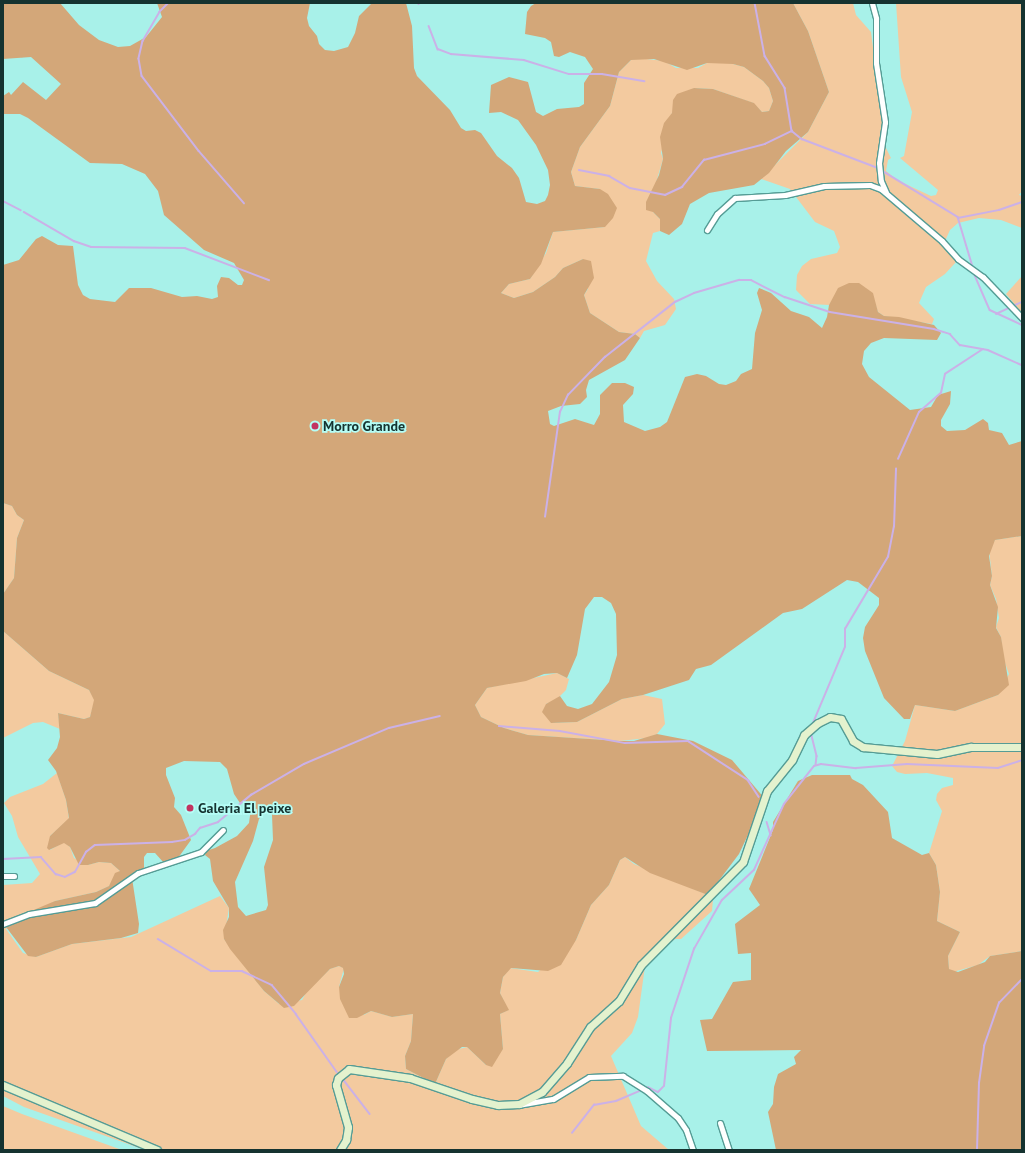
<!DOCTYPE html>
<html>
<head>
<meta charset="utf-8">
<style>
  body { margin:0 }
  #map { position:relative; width:1025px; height:1153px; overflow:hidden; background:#a8f1e9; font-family:"PT Sans",sans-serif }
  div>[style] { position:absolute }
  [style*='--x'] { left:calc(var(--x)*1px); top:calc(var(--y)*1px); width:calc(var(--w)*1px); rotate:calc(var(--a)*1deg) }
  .green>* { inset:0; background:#f3ca9f }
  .forest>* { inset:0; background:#d3a779 }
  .stream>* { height:1.5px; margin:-0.75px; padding:0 0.75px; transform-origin:0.75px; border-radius:0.75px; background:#cbb1e7 }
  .roads { filter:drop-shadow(1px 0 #559c95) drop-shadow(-1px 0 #559c95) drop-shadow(0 1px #559c95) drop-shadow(0 -1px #559c95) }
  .street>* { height:5px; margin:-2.5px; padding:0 2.5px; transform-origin:2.5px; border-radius:2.5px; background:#fff }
  .secondary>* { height:7px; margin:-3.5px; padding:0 3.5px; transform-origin:3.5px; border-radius:3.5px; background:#e4f2ce }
  .dots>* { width:11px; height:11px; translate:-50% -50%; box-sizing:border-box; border:2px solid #b5fef6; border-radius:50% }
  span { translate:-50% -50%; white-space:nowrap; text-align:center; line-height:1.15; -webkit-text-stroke:3.5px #b5fef6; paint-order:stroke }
  .poi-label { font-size:14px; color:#153330; font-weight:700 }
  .left { translate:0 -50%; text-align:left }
  .frame { position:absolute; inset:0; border:4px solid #153330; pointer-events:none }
</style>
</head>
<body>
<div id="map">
  <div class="green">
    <i style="clip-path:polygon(793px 3px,853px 3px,856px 15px,871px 32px,886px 148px,891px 158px,888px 160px,886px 171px,897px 180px,931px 196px,936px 195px,938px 190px,900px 158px,904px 156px,912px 112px,901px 77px,896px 3px,1022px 3px,1022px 191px,1019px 195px,1022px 196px,1022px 228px,1001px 220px,979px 218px,958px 223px,950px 230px,945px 241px,956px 262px,945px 274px,926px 287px,919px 303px,934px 319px,932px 324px,884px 316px,878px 312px,876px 306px,837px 294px,829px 305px,810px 304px,796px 290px,797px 275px,802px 266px,811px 259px,837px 253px,840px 247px,834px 231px,815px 222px,790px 189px,761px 179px,808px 132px,829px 92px,808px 31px)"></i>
    <i style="clip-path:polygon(638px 58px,664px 61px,676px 68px,698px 68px,707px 63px,720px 61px,733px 64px,744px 67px,763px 81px,769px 88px,773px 101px,769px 111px,762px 112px,753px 103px,713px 89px,694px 88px,672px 113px,661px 153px,663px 159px,655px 186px,653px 212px,660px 219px,660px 231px,653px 233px,646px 261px,657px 281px,674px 299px,676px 309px,665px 325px,644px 331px,640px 338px,635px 334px,619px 332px,590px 313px,584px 295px,588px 289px,583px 259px,563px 268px,555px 277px,533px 292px,514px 298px,501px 293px,509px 284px,530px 279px,546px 253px,553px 232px,605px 227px,600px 189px,575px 186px,571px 172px,580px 147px,610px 106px,619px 72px,631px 60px)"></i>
    <i style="clip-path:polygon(1022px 276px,1022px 313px,1006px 294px)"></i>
    <i style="clip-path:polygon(3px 503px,12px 506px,17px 515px,24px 520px,17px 538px,14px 578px,3px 594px)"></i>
    <i style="clip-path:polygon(1022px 536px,1022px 951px,990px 956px,978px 965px,953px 972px,949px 969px,948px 956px,960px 932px,937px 921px,940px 892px,936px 865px,929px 853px,942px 811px,936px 800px,937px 794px,942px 788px,953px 785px,953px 778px,927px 773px,905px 774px,897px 772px,892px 766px,905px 741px,915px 705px,955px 711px,998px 695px,1009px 674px,1002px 655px,1001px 637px,996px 627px,999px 618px,996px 599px,990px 585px,992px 576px,989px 550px,995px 540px)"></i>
    <i style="clip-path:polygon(3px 631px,49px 671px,89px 690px,95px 700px,90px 717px,84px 719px,58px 713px,60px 729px,43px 722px,33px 723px,3px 738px)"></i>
    <i style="clip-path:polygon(557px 673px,569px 679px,566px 690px,556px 700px,546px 704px,551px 723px,577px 722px,622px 699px,643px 695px,662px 699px,665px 724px,657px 734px,647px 738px,620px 741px,528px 735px,504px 728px,481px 717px,475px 705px,487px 688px)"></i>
    <i style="clip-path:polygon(57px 773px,66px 800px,69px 819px,50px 836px,50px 850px,64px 842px,70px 847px,74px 858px,88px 865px,99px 862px,111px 863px,120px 871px,109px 886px,96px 892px,55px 901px,6px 929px,23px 953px,36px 957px,72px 944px,131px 937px,220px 896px,229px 908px,224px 939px,264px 991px,279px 1004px,302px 1000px,307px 991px,330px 969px,339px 966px,344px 968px,339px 987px,364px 1015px,371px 1011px,392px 1017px,413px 1014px,411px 1041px,405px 1056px,406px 1069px,435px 1084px,446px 1059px,455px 1050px,467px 1047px,486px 1065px,503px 1049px,500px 1014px,508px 1010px,500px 993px,503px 977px,510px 968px,538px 972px,576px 940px,591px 905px,609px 885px,620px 860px,625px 857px,634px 864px,708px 895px,713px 899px,712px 911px,681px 939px,675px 939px,667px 945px,645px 966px,638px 1017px,632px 1033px,611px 1056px,641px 1126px,669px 1150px,145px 1150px,24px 1107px,3px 1096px,3px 885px,32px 883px,40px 874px,18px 837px,12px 816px,4px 803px,10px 797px,43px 784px)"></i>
    <i style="clip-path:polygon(3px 1106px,22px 1114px,122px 1150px,3px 1150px)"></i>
  </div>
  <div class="forest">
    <i style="clip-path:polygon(evenodd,3px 3px,60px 3px,79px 25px,99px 40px,118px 47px,130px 46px,146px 37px,162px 17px,157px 3px,310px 3px,307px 18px,309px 26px,317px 36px,319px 44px,325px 50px,334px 51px,348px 47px,355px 33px,359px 16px,372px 3px,406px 3px,412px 26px,414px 68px,417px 76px,450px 110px,461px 128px,466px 131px,475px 130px,481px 133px,497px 156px,512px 168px,519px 178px,526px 202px,537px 204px,545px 201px,548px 195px,550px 185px,548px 170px,536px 145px,518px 120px,501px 112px,489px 113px,491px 85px,509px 77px,528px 82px,536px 112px,543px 116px,557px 109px,579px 107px,584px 104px,584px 83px,593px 69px,585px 57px,570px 52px,559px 57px,554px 56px,551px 42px,545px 38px,525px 34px,527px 12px,531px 6px,536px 3px,793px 3px,808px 31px,829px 92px,808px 132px,786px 151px,769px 173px,754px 185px,709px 193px,690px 204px,682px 224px,669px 235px,660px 231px,660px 219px,653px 212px,646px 210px,646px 202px,659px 175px,663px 159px,660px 137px,664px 123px,672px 113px,673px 100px,677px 94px,694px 88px,713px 89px,754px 103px,762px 112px,769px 111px,773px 101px,769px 88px,763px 81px,744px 67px,733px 64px,707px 63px,687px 70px,654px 59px,631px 60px,619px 72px,610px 106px,580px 147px,571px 172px,575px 186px,600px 189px,608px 194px,617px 208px,613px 218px,605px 227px,553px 232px,541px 264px,530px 279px,509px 284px,501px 293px,514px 298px,533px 292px,555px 277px,563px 268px,583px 259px,591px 261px,594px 278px,584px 295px,590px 313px,619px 332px,635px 334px,640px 338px,625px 360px,589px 380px,586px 390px,587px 397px,580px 404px,561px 406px,548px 411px,550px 424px,554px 426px,575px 419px,594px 425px,600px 414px,600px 395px,612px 383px,625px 383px,634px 387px,633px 394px,623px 405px,624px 422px,645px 431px,660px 427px,667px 422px,685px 377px,697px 374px,706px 376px,719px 384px,726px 385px,736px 381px,741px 374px,752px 369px,755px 333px,762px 310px,757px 293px,759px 288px,771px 293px,791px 311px,809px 317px,822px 328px,827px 317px,829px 305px,838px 288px,849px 283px,859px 283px,873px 293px,878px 312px,884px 316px,899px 317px,934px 325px,941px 333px,937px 340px,884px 338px,871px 343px,864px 351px,862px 364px,869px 377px,910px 410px,931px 407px,938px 395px,951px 391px,950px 404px,941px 420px,941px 426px,947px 431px,965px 430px,983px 419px,988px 423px,989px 430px,1002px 433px,1009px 445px,1022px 441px,1022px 536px,995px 540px,989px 556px,992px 576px,990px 585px,998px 607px,996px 628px,1001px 637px,1009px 685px,998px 695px,955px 711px,915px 705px,910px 719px,904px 719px,884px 698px,865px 651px,863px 638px,865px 627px,879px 605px,879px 598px,858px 582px,847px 580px,802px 609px,783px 613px,711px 665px,696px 669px,689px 680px,643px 695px,622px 699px,577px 722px,551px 723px,542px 712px,546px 704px,560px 696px,567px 706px,578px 709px,592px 704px,609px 682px,617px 655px,616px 614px,611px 603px,602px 597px,594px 597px,585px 609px,577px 655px,567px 678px,557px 673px,544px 674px,526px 681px,487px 688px,475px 705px,481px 717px,504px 728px,528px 735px,620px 741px,634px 741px,657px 734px,693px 741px,732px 760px,765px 799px,739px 854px,708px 895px,650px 873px,625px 857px,620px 860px,609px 885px,591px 905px,576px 940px,561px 965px,548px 971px,511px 968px,503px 977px,500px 993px,509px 1010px,500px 1014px,503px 1049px,492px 1067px,486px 1065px,467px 1047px,462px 1047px,446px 1059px,435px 1084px,406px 1069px,405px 1056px,411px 1041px,413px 1014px,392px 1017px,371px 1011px,357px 1018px,349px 1018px,340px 999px,339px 987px,344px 974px,343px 968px,339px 966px,330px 969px,294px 1006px,284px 1008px,264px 991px,230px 949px,224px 939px,223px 930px,229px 917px,229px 908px,213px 881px,210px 859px,205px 855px,206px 851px,215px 848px,237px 836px,249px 823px,251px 808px,249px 802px,240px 803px,234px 794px,227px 769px,220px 762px,184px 761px,166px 768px,166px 775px,175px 798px,174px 807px,181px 815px,191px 840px,178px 858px,164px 863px,155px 853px,147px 853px,144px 857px,144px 873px,132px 878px,139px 924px,138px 933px,121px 938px,72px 944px,36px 957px,28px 956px,3px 923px,55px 901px,96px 892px,109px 886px,115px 873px,120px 871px,111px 863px,99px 862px,88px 865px,79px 865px,70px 847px,64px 843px,49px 850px,47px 848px,50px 836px,69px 818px,66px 800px,56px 771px,48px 760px,57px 748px,60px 737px,58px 713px,84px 719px,90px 717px,94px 700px,89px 690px,49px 671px,3px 631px,3px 594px,14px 578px,17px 538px,24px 520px,17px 515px,12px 506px,3px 503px,3px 265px,19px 260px,36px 239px,42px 236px,58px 245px,73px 246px,78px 285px,83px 295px,90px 299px,115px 302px,129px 288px,151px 288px,182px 297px,197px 296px,212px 299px,218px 297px,217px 286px,221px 277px,229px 278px,238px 285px,242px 285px,244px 280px,234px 263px,204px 250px,164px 215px,158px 191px,145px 174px,122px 164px,90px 163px,28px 118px,20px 114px,3px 114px,3px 96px,9px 92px,11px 95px,23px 82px,46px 100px,61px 84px,31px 57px,3px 59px,3px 3px,269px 808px,272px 815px,273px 840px,264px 867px,268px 905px,266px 910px,246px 916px,238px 907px,235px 882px,253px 841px,259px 819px,269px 808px)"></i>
    <i style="clip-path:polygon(812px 775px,850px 775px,852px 779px,863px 785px,888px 812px,892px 838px,922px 855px,929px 853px,936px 865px,940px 892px,937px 921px,960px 932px,948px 956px,949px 969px,958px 972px,985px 962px,990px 956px,1022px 951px,1022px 1150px,776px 1150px,768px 1112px,773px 1104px,774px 1087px,778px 1074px,796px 1064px,794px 1057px,801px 1050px,707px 1051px,700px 1020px,712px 1019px,733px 982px,751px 980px,751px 953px,738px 954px,735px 924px,760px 905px,749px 889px,773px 830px,773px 822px,798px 781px)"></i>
  </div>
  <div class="stream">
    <i style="--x:169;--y:3;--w:13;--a:135"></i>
    <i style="--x:160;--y:12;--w:34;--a:120"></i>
    <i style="--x:143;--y:41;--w:18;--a:103"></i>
    <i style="--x:139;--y:59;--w:17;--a:80"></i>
    <i style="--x:142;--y:76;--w:94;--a:52.8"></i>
    <i style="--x:199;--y:151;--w:69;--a:49.1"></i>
    <i style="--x:419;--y:3;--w:1;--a:90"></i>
    <i style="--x:755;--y:3;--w:54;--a:79.3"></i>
    <i style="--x:765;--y:56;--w:38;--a:58"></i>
    <i style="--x:785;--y:88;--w:44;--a:80.8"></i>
    <i style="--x:792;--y:131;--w:13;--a:39"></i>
    <i style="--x:802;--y:139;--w:81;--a:20.9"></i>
    <i style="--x:429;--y:26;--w:25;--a:69"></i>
    <i style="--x:438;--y:49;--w:14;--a:21"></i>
    <i style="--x:451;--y:54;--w:73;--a:4.7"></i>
    <i style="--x:524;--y:60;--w:47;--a:17.3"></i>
    <i style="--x:569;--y:74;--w:33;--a:0"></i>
    <i style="--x:602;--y:74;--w:43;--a:9.5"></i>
    <i style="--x:579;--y:170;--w:31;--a:11"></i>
    <i style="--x:609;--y:176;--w:24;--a:30"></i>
    <i style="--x:630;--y:188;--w:36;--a:11"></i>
    <i style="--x:665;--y:195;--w:19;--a:-25"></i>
    <i style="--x:682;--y:187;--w:35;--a:-51"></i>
    <i style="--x:704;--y:160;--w:63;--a:-14.7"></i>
    <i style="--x:765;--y:144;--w:30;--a:-26"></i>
    <i style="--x:881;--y:170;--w:90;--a:31.4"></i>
    <i style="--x:958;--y:217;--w:52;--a:73.3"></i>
    <i style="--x:3;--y:201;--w:20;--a:27"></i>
    <i style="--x:24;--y:212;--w:58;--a:30.1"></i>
    <i style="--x:74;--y:241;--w:18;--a:19"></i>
    <i style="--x:91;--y:247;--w:94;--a:0.6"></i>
    <i style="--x:185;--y:248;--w:90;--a:20.9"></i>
    <i style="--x:958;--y:218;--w:42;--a:-11"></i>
    <i style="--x:999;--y:210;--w:24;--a:-19"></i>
    <i style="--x:974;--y:273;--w:40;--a:66.6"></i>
    <i style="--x:990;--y:310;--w:35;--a:25"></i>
    <i style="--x:1013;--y:306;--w:10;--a:-24"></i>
    <i style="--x:996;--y:314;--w:14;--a:-25"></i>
    <i style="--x:898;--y:459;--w:51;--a:-65.9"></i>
    <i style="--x:919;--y:412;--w:29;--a:-41"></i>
    <i style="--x:941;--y:393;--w:19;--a:-78"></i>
    <i style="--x:945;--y:374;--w:45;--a:-33.3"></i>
    <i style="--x:545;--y:517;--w:106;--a:-81.9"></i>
    <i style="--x:560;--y:412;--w:19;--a:-65"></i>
    <i style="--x:568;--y:395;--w:53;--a:-45.8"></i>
    <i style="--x:605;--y:357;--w:89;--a:-38.2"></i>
    <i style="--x:675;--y:302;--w:21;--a:-25"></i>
    <i style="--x:694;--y:293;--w:47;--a:-16.1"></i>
    <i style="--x:739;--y:280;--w:12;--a:0"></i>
    <i style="--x:751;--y:280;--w:38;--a:27"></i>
    <i style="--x:785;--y:297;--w:47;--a:18.4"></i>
    <i style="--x:830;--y:312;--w:105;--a:9.3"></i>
    <i style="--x:934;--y:329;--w:17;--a:17"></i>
    <i style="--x:950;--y:334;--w:15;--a:48"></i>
    <i style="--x:960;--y:345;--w:28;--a:10"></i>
    <i style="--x:988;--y:350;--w:37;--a:24"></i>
    <i style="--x:813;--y:723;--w:82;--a:-67.2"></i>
    <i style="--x:845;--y:647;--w:18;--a:-90"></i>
    <i style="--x:845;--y:629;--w:84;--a:-59.2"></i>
    <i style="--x:888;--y:557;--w:31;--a:-79"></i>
    <i style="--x:894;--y:527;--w:58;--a:-88"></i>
    <i style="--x:499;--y:726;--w:61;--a:4.7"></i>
    <i style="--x:560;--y:731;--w:66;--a:10.5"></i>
    <i style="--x:625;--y:743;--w:63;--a:-1.8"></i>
    <i style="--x:688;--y:741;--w:72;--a:33"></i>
    <i style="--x:748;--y:780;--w:20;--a:57"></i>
    <i style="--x:811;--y:732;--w:25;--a:76"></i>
    <i style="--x:817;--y:756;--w:9;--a:96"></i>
    <i style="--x:767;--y:822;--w:14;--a:73"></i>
    <i style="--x:3;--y:859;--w:38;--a:-3"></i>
    <i style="--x:41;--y:857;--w:23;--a:49"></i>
    <i style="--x:56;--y:874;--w:9;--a:18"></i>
    <i style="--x:65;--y:877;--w:11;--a:-27"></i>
    <i style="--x:75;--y:872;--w:23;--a:-61"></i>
    <i style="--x:86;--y:852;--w:11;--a:-38"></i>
    <i style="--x:95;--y:845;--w:77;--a:-2.2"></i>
    <i style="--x:172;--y:842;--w:13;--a:-9"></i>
    <i style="--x:185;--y:840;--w:12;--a:-31"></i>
    <i style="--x:195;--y:834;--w:8;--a:-50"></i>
    <i style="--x:200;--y:828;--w:19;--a:-18"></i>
    <i style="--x:218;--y:822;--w:43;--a:-39.3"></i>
    <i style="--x:251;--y:795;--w:61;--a:-30.3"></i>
    <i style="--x:304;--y:764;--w:92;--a:-23"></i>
    <i style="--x:389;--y:728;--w:52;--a:-13.2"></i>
    <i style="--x:158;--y:939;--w:62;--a:31.1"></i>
    <i style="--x:211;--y:971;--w:31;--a:0"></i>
    <i style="--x:242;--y:971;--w:33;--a:25"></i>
    <i style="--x:272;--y:985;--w:38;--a:50"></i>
    <i style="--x:296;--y:1014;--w:71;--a:54.7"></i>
    <i style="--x:343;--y:1079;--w:44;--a:52.4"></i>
    <i style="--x:648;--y:1087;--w:11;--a:27"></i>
    <i style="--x:658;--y:1092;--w:8;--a:-45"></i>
    <i style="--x:664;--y:1086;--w:68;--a:-84.1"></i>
    <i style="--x:671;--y:1018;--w:73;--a:-71.6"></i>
    <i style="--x:694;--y:949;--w:56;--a:-60.3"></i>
    <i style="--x:722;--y:900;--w:44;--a:-43.2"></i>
    <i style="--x:754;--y:870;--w:72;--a:-65.6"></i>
    <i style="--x:784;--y:804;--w:48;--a:-51.7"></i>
    <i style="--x:814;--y:766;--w:7;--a:-16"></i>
    <i style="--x:821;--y:764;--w:35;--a:7"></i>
    <i style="--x:856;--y:768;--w:51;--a:-4.5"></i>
    <i style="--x:907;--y:764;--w:91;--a:2.5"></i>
    <i style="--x:998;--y:768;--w:25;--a:-18"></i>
    <i style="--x:572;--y:1133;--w:36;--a:-52"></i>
    <i style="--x:594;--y:1105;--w:22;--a:-10"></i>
    <i style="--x:616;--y:1101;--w:26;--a:-23"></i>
    <i style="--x:977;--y:1150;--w:67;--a:-88.3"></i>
    <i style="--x:979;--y:1083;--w:37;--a:-82"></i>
    <i style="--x:984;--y:1046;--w:46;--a:-70.8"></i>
    <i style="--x:999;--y:1003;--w:33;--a:-46"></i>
  </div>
  <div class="roads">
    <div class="street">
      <i style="--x:872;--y:3;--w:16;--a:75"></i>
      <i style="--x:876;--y:18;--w:45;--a:90"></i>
      <i style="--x:876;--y:63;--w:60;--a:81.3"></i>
      <i style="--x:885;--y:122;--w:41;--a:98.3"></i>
      <i style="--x:879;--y:163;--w:18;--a:84"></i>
      <i style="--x:881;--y:181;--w:12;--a:66"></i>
      <i style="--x:707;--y:230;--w:19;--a:-58"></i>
      <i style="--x:717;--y:214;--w:24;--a:-42"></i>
      <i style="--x:735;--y:198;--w:50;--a:-3.4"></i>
      <i style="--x:785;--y:195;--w:40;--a:-13"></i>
      <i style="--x:824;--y:186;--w:46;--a:-1.2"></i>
      <i style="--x:870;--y:185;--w:12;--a:20"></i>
      <i style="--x:881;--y:189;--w:80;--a:40.4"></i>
      <i style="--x:942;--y:241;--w:24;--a:48"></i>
      <i style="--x:958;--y:259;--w:31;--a:36"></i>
      <i style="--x:983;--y:277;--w:57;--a:46.4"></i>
      <i style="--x:3;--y:876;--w:11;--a:0"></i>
      <i style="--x:3;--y:924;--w:28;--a:-21"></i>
      <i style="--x:29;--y:914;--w:67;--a:-9.5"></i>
      <i style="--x:95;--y:903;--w:52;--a:-34.9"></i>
      <i style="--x:138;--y:873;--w:66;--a:-18.4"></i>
      <i style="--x:201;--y:852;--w:31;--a:-45"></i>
      <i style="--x:518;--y:1105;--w:36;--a:-10"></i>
      <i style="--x:553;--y:1099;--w:42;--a:-31.4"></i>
      <i style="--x:589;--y:1077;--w:34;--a:-2"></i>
      <i style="--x:623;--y:1076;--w:28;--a:32"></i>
      <i style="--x:647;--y:1091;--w:41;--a:41.1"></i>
      <i style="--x:678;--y:1118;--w:14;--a:56"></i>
      <i style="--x:686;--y:1130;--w:21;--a:71"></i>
      <i style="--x:720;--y:1123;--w:28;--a:72"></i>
    </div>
    <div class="secondary">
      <i style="--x:3;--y:1085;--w:167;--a:22.9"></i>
      <i style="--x:340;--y:1150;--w:12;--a:-59"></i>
      <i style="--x:346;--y:1140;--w:13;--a:-81"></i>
      <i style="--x:348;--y:1127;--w:44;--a:-105.9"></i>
      <i style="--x:336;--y:1085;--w:7;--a:-74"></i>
      <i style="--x:338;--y:1078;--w:14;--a:-39"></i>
      <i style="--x:349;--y:1069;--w:62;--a:8.4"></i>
      <i style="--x:410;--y:1078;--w:65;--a:18.7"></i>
      <i style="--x:472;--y:1099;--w:27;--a:13"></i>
      <i style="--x:498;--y:1105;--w:21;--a:-3"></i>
      <i style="--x:519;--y:1104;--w:26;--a:-28"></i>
      <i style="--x:542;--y:1092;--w:38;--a:-49"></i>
      <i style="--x:567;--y:1063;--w:43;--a:-57.4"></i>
      <i style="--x:590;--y:1027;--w:39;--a:-42"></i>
      <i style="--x:619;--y:1001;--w:42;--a:-58.6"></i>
      <i style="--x:641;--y:965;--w:145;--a:-45.3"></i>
      <i style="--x:743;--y:862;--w:75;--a:-71.3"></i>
      <i style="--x:767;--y:791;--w:40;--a:-51"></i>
      <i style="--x:792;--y:760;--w:28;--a:-64"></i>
      <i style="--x:804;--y:735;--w:18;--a:-41"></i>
      <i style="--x:818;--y:723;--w:13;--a:-27"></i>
      <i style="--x:830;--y:717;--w:11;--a:10"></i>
      <i style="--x:841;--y:719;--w:25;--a:61"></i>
      <i style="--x:853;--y:741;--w:12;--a:31"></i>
      <i style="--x:863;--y:747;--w:74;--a:5.4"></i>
      <i style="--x:937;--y:754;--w:35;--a:-12"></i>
      <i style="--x:971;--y:747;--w:51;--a:0"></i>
    </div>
  </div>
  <div class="dots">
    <i style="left:315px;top:426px;background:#c23460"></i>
    <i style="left:190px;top:808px;background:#c23460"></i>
  </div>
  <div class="poi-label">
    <span class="left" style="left:323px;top:426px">Morro Grande</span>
    <span class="left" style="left:198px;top:808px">Galeria El peixe</span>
  </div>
  <div class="frame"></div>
</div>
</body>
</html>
